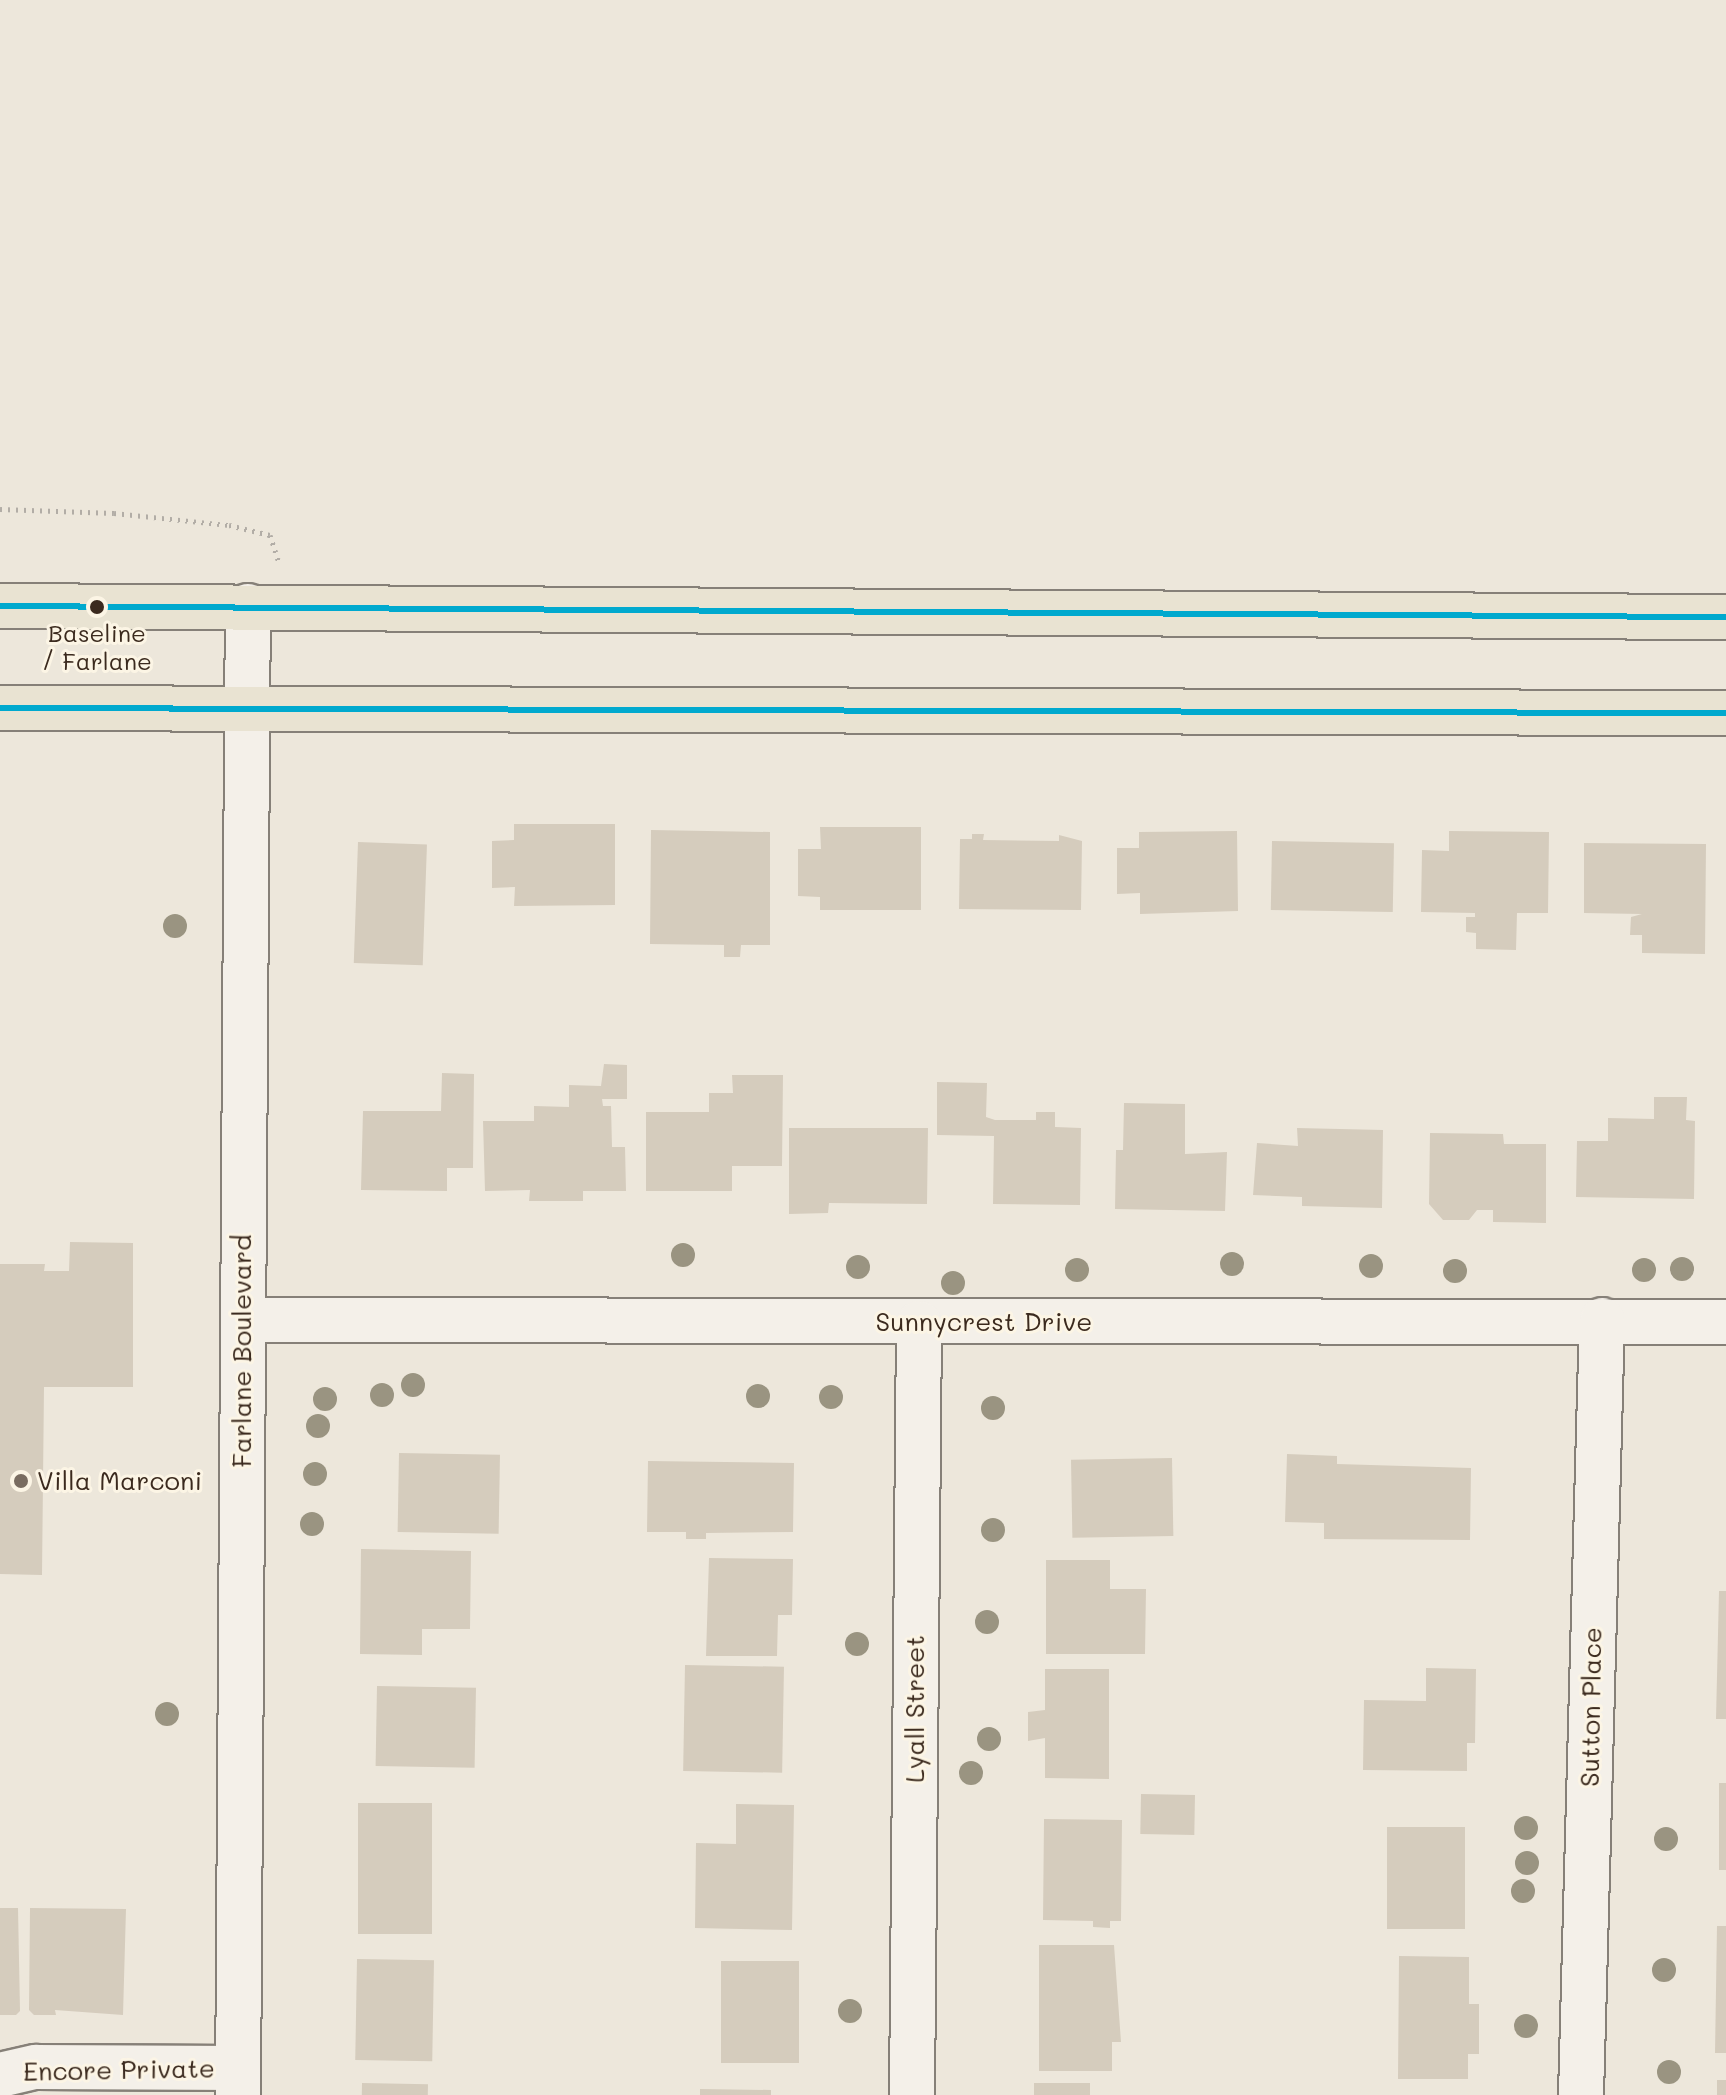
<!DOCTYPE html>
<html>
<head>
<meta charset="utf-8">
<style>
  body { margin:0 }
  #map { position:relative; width:1726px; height:2095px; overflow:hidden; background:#ede7db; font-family:Mali,sans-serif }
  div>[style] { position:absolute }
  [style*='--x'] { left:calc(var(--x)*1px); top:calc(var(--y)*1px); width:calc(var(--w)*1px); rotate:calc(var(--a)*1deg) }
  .building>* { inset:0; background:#d5ccbd; transform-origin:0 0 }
  .path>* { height:5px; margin-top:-2.5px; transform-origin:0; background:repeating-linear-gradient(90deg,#b2ada6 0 2px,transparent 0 8px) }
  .roads { filter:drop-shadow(2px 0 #868078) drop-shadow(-2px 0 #868078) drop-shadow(0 2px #868078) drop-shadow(0 -2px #868078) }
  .street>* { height:44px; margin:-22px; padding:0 22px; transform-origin:22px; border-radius:22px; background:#f4f0e9 }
  .primary>* { height:44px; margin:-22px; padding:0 22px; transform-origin:22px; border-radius:22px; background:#e9e3d2 }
  .bus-1>* { height:6px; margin:-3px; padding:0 3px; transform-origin:3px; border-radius:3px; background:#00a9ce }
  .trees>* { width:24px; height:24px; margin:-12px; border-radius:50%; background:#9a9481 }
  .dots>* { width:22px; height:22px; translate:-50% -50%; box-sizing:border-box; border:4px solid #fcf5e5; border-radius:50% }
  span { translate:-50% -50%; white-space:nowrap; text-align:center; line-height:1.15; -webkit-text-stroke:6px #fcf5e5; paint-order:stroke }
  .bus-label { font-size:24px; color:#3b2a1e }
  .street-label { font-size:26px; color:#3b2a1e }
  .poi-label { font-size:26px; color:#3b2a1e }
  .left { translate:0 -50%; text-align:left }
</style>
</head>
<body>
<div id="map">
  <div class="building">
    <i style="clip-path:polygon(514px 824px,615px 824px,615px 905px,514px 906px,515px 887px,492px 888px,492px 841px,514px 840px)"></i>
    <i style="clip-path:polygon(820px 827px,921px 827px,921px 910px,820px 910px,820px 897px,798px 896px,798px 849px,821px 849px)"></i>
    <i style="clip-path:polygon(651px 830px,770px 832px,770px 945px,741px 945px,740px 957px,724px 957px,724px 945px,650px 944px)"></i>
    <i style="clip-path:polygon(1237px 831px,1238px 911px,1140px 914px,1140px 893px,1117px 894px,1117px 848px,1139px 848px,1139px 832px)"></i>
    <i style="clip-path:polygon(1449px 831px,1549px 832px,1548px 913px,1517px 913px,1516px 950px,1476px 949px,1476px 933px,1466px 932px,1466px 917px,1475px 917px,1475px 913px,1421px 912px,1422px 850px,1449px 851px)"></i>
    <i style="clip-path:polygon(972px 834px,984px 834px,983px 840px,1059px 841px,1059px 835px,1082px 841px,1081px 910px,959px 909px,960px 839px,972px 839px)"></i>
    <i style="left:1272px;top:841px;width:122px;height:69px;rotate:1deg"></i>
    <i style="left:358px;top:842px;width:69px;height:121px;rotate:2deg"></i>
    <i style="clip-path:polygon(1584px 843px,1706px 844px,1705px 954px,1642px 953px,1642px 935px,1630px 935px,1631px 917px,1642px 914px,1584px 913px)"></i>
    <i style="clip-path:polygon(604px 1064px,627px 1065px,627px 1099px,602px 1099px,603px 1106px,611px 1106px,612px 1147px,625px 1147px,626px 1191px,583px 1191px,583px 1201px,529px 1201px,530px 1190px,485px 1191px,483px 1121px,534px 1121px,534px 1106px,569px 1107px,569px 1085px,601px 1086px)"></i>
    <i style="clip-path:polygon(442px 1073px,474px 1074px,473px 1168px,447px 1168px,447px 1191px,361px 1190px,363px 1111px,441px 1111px)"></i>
    <i style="clip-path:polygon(732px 1075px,783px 1075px,782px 1166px,732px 1166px,732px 1191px,646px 1191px,646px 1112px,709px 1112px,709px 1093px,733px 1093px)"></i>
    <i style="clip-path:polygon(937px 1082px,987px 1083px,986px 1117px,995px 1120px,1036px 1120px,1036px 1112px,1055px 1112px,1055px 1127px,1081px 1128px,1080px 1205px,993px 1204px,994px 1136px,937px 1135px)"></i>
    <i style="clip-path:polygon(1654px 1097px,1687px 1097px,1686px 1120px,1695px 1121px,1694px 1199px,1576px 1197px,1577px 1141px,1608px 1141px,1608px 1118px,1654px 1119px)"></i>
    <i style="clip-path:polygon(1124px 1103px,1185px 1104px,1185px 1154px,1227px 1152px,1225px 1211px,1115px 1209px,1116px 1150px,1123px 1150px)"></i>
    <i style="clip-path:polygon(789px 1128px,928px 1128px,927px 1204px,829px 1203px,828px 1213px,789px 1214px)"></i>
    <i style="clip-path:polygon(1297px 1128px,1383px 1130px,1382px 1208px,1302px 1206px,1302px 1197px,1253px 1195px,1257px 1143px,1298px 1146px)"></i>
    <i style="clip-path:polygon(1430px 1133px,1503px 1134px,1504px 1144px,1546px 1144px,1546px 1223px,1493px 1222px,1493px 1210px,1477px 1210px,1469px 1220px,1443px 1220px,1429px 1204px)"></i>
    <i style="clip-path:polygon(70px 1242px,133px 1243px,133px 1387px,44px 1387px,42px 1575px,0 1574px,0 1264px,45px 1264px,44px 1271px,69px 1271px)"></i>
    <i style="left:399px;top:1453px;width:101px;height:79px;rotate:1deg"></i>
    <i style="clip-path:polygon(1287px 1454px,1337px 1456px,1337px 1464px,1471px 1468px,1470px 1540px,1324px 1539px,1324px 1523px,1285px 1522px)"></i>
    <i style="left:1172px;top:1458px;width:78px;height:101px;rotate:89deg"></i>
    <i style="clip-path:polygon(648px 1461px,794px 1463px,793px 1532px,706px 1533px,706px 1539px,686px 1539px,686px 1532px,647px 1532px)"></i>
    <i style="clip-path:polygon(361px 1549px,471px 1551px,470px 1629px,422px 1629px,422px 1655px,360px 1654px)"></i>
    <i style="clip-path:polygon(709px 1558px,793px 1559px,792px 1615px,778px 1615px,777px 1656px,706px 1656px)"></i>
    <i style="clip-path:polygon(1046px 1560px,1110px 1560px,1110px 1589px,1146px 1589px,1145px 1654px,1046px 1654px)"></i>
    <i style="clip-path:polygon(1719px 1591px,1726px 1591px,1726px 1719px,1716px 1719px)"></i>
    <i style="left:685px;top:1665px;width:99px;height:106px;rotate:1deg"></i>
    <i style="clip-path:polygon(1426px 1668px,1476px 1669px,1475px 1743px,1467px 1743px,1467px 1771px,1363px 1770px,1364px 1700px,1426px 1701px)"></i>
    <i style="clip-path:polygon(1045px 1669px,1109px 1669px,1109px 1779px,1045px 1778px,1045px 1738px,1028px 1741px,1028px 1712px,1045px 1710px)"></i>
    <i style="left:377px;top:1686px;width:99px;height:80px;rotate:1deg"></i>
    <i style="left:1719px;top:1783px;width:7px;height:87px"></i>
    <i style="left:1141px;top:1794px;width:54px;height:40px;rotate:1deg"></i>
    <i style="left:358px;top:1803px;width:74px;height:131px"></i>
    <i style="clip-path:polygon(736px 1804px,794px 1805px,792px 1930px,695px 1928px,696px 1843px,736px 1844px)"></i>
    <i style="clip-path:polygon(1044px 1819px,1122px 1820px,1121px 1921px,1110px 1921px,1110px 1928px,1093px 1927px,1093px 1921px,1043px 1920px)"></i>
    <i style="left:1387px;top:1827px;width:78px;height:102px"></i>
    <i style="clip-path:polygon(0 1908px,18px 1908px,20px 2011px,16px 2015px,0 2015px)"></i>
    <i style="clip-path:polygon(30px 1908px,126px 1909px,123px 2015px,55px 2010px,56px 2015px,34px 2015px,29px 2010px)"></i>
    <i style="clip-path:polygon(1717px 1926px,1726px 1926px,1726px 2053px,1715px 2053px)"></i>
    <i style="clip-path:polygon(1039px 1945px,1114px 1945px,1121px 2042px,1112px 2042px,1112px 2071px,1039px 2071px)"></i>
    <i style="clip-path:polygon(1399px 1956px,1469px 1957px,1469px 2004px,1479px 2004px,1479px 2054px,1468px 2054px,1468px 2079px,1398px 2079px)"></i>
    <i style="left:357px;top:1959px;width:77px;height:101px;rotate:1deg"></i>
    <i style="left:721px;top:1961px;width:78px;height:102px"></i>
    <i style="left:1717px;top:2080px;width:9px;height:15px"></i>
    <i style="left:362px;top:2083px;width:66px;height:12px;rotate:1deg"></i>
    <i style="left:1034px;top:2083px;width:56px;height:12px"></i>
    <i style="clip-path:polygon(700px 2089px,771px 2090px,771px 2095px,700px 2095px)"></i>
  </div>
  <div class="path">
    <i style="--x:0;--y:509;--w:114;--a:2"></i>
    <i style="--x:114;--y:513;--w:116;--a:6"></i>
    <i style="--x:229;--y:525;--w:42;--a:13.7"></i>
    <i style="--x:270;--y:535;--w:28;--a:72"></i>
  </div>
  <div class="roads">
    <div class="street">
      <i style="--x:243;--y:1320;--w:1483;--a:0.08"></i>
      <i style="--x:0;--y:2075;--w:37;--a:-13"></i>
      <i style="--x:36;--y:2067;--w:202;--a:0.3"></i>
      <i style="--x:238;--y:2095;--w:1489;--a:-89.62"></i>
      <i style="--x:912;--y:2095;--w:772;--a:-89.48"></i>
      <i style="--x:1581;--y:2095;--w:775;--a:-88.45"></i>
    </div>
    <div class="primary">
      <i style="--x:0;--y:606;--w:1726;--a:0.37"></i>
      <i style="--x:0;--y:708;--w:1726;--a:0.17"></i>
    </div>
  </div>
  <div class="bus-1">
    <i style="--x:0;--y:606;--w:1726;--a:0.37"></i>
    <i style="--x:0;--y:708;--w:1726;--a:0.17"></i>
  </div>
  <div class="trees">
    <i style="left:175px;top:926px"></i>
    <i style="left:683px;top:1255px"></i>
    <i style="left:1232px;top:1264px"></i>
    <i style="left:1371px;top:1266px"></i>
    <i style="left:858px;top:1267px"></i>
    <i style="left:1682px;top:1269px"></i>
    <i style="left:1077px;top:1270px"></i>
    <i style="left:1644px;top:1270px"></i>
    <i style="left:1455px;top:1271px"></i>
    <i style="left:953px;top:1283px"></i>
    <i style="left:413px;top:1385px"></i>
    <i style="left:382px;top:1395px"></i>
    <i style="left:758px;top:1396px"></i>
    <i style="left:831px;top:1397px"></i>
    <i style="left:325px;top:1399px"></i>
    <i style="left:993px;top:1408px"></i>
    <i style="left:318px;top:1426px"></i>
    <i style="left:315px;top:1474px"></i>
    <i style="left:312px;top:1524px"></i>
    <i style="left:993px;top:1530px"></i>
    <i style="left:987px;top:1622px"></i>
    <i style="left:857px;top:1644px"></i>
    <i style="left:167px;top:1714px"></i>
    <i style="left:989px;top:1739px"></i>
    <i style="left:971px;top:1773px"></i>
    <i style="left:1526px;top:1828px"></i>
    <i style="left:1666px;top:1839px"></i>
    <i style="left:1527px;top:1863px"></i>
    <i style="left:1523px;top:1891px"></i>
    <i style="left:1664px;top:1970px"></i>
    <i style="left:850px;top:2011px"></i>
    <i style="left:1526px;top:2026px"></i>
    <i style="left:1669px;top:2072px"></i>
  </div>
  <div class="dots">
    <i style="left:97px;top:607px;background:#3b2a1e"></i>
    <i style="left:21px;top:1481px;background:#796c60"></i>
  </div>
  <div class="bus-label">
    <span style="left:97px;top:647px">Baseline<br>/ Farlane</span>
  </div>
  <div class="street-label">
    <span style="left:984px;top:1322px">Sunnycrest Drive</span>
    <span style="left:242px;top:1351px;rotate:-90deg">Farlane Boulevard</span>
    <span style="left:1591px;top:1707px;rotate:-89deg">Sutton Place</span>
    <span style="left:915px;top:1709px;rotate:-90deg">Lyall Street</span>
    <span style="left:119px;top:2070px;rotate:-1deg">Encore Private</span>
  </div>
  <div class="poi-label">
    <span class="left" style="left:37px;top:1481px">Villa Marconi</span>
  </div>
</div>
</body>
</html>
